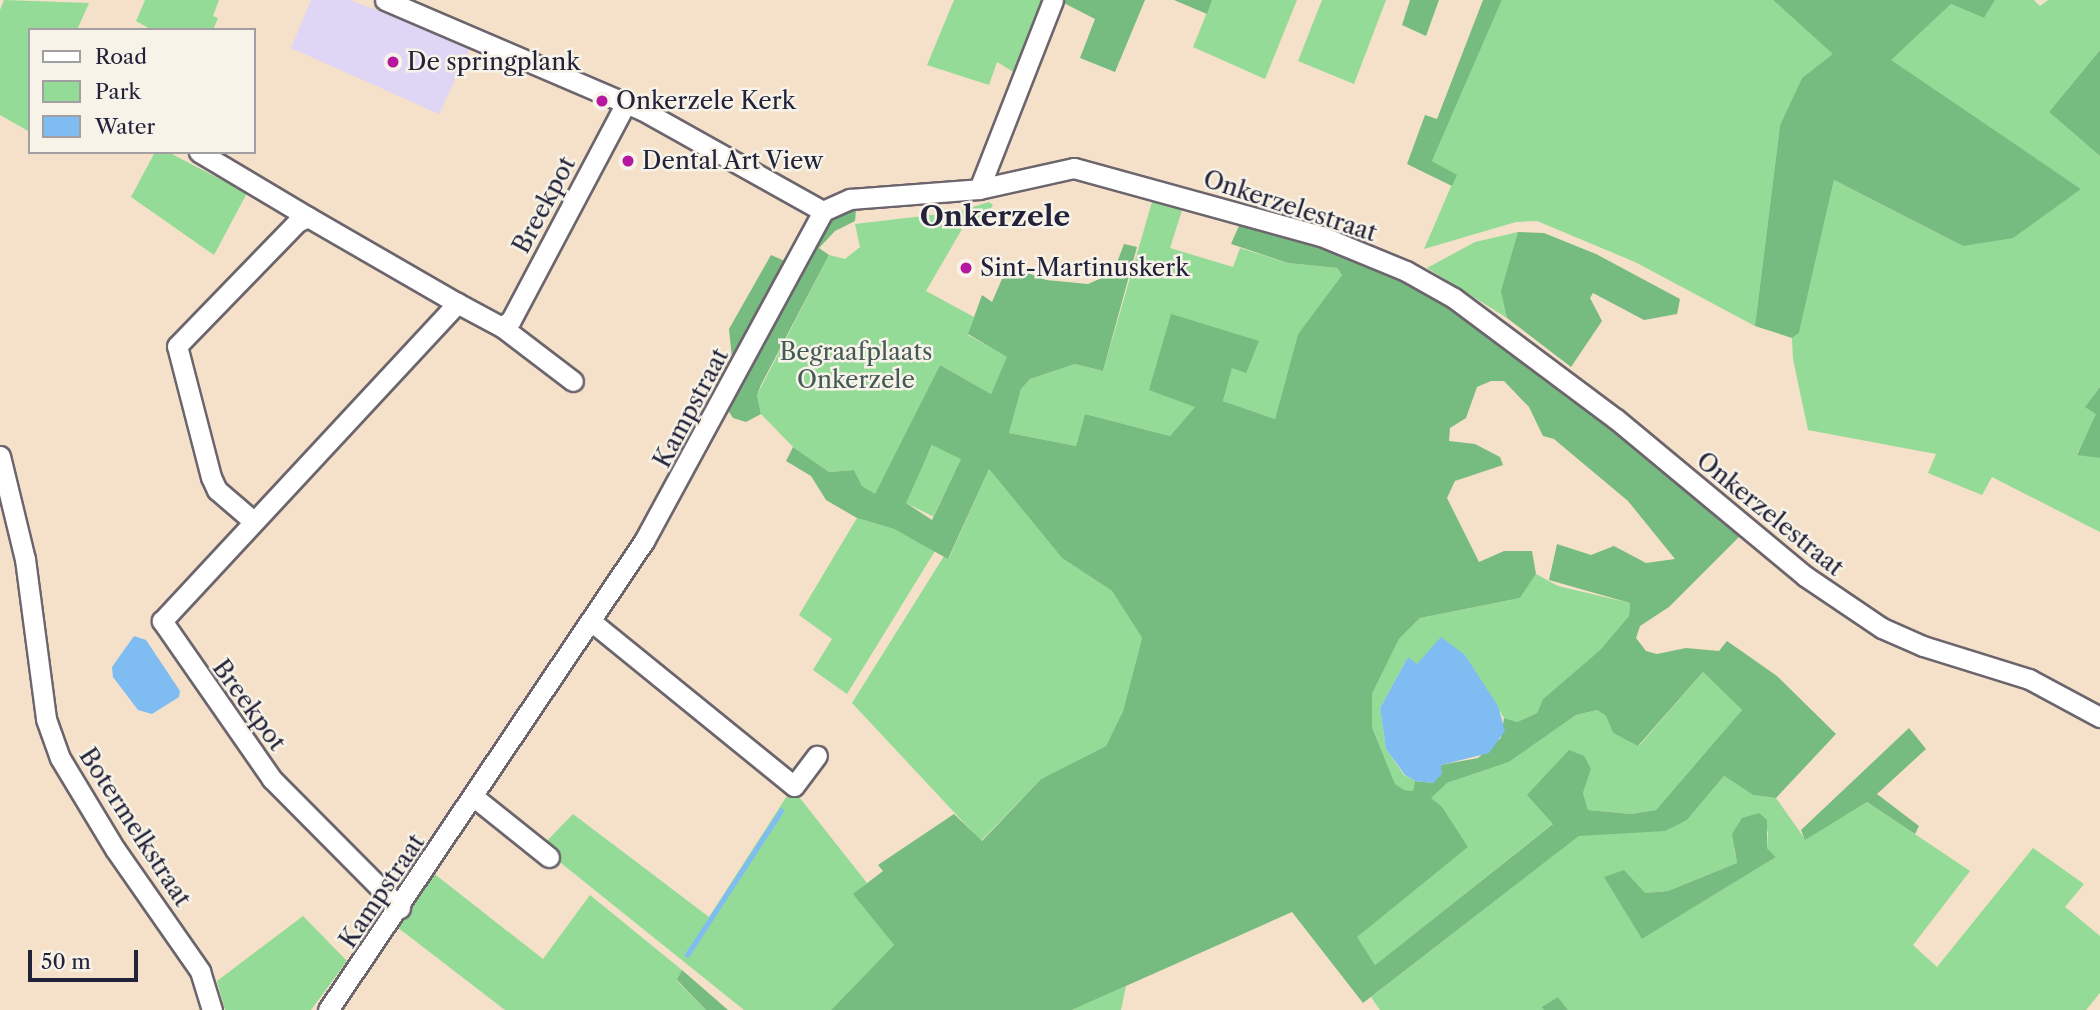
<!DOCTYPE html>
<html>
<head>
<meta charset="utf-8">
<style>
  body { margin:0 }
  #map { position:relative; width:2100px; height:1010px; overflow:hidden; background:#f5e1c9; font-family:"Libre Caslon Text",serif }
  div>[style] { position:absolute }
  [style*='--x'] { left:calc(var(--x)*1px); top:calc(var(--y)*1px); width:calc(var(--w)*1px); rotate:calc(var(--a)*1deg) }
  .built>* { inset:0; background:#dfd5f5 }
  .green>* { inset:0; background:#93db96; transform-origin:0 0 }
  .forest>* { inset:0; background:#76bb7f }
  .water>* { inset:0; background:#7ebcf1 }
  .stream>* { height:4.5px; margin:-2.25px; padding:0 2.25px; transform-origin:2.25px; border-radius:2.25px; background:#7ebcf1 }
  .roads { filter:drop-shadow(2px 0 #6c656d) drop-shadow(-2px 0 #6c656d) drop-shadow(0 2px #6c656d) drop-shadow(0 -2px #6c656d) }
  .minor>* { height:19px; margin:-9.5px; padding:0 9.5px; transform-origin:9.5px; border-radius:9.5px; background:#fff }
  .dots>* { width:19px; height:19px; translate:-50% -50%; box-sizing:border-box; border:4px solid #f7f3e8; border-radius:50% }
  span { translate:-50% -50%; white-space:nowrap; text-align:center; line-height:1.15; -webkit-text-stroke:5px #f7f3e8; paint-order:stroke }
  .poi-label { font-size:24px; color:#22223b }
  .left { translate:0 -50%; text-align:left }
  .street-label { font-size:24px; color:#22223b }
  .park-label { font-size:24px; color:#445a56 }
  .quarter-label { font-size:28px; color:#22223b; font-weight:700 }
  .legend { position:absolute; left:28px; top:28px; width:228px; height:126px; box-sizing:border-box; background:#f7f3e8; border:2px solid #a29fa3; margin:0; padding:9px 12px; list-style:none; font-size:21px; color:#22223b }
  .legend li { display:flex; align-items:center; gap:14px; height:35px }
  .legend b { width:35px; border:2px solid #a29fa3 }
  .scale { position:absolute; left:28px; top:950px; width:110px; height:32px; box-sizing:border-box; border:4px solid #22223b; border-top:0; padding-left:9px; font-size:21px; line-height:24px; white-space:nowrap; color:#22223b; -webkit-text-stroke:5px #f7f3e8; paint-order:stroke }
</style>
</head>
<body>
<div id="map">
  <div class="built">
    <i style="clip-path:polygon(311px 0,350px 0,471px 46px,439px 114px,291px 48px)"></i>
  </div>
  <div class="green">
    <i style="clip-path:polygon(4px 0,89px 3px,77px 30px,30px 30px,30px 132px,0 115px,0 10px)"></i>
    <i style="clip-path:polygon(145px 0,219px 0,213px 16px,218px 18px,213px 30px,152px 30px,136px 21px)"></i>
    <i style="clip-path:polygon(954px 0,1043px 0,1015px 73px,997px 62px,989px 85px,927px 65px)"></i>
    <i style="clip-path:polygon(1212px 0,1297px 0,1265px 79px,1193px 47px)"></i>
    <i style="clip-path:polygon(1322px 0,1386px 0,1354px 84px,1298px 61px)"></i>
    <i style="clip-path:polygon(1502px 0,1773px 0,1834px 54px,1802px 78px,1780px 125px,1755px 326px,1635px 262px,1537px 221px,1516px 222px,1424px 249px,1456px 175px,1432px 161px)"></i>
    <i style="clip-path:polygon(1995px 0,2034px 0,2040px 6px,2048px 0,2100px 0,2100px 50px,2049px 112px,2100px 156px,2100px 387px,2086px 406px,2097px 414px,2077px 454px,2100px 458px,2100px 532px,1992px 477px,1982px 495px,1928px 473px,1936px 454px,1808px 430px,1793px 359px,1792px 338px,1799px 333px,1834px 180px,1963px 246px,2081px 189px,1890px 60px,1951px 4px,1984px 18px)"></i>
    <i style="clip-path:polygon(155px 152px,168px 152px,247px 193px,214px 255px,131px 197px)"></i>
    <i style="clip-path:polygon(1154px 195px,1183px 207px,1170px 248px,1233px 267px,1240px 248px,1288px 263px,1337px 268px,1342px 275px,1298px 334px,1275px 419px,1223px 401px,1232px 367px,1171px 314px,1195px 407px,1170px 436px,1085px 414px,1076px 446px,1009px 433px,1021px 389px,1030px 379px,1075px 364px,1103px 371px)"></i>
    <i style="clip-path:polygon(989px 202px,993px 205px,978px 228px,965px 224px,926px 291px,974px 317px,968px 335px,1008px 357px,991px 394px,940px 365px,875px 495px,862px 486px,854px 470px,829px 472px,793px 447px,761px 414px,757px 395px,829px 255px,845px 259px,860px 247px,855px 224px,957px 212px)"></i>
    <i style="clip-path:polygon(1518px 232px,1502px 291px,1507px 318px,1427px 268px,1475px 242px)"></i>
    <i style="left:933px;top:444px;width:32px;height:65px;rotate:26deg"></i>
    <i style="clip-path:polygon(989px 469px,1062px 558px,1112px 591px,1142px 638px,1123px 711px,1106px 746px,1041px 779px,981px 841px,852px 703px,944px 556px,949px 558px)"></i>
    <i style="clip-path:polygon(857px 518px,894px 529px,935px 551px,847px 694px,813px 670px,832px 639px,799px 615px)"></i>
    <i style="clip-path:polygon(1536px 574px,1558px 586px,1630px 603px,1629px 616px,1600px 650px,1543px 699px,1537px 713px,1517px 722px,1504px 718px,1465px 655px,1417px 665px,1408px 657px,1380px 708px,1386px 749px,1404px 775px,1415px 781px,1413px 791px,1403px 790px,1395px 784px,1372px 727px,1372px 694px,1399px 639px,1420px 618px,1520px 598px)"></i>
    <i style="clip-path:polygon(1703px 672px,1742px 710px,1656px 810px,1631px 814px,1588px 810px,1583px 793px,1591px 769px,1554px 823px,1375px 965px,1356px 937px,1468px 847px,1430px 798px,1447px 783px,1509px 762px,1576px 715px,1597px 710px,1606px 716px,1613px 733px,1639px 746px)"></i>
    <i style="clip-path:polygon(evenodd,1724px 776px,1753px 795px,1776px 798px,1805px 839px,1867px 802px,1970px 871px,1913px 945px,1937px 967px,2033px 848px,2084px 884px,2065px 907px,2100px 936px,2100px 993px,2086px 1010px,1568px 1010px,1558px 997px,1544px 1010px,1380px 1010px,1371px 997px,1579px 836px,1687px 820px,1724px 776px,1768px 831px,1767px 848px,1776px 857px,1642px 939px,1645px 893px,1668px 891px,1737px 863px,1734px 849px,1768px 831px)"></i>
    <i style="clip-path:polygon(792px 788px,867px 883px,854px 894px,894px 945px,831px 1010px,744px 1010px,541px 847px,573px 814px,709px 917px)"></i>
    <i style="clip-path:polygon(432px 872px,543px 959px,590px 895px,682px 970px,677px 981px,706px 1010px,505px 1010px,397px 927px)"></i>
    <i style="clip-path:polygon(303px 916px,347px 961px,311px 1010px,225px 1010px,217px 981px)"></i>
    <i style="clip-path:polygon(1126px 986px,1121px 1010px,1072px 1010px)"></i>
  </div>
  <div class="forest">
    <i style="clip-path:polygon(1058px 0,1145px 0,1115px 72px,1080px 58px,1095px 19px)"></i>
    <i style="clip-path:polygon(1174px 0,1212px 0,1207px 14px)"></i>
    <i style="clip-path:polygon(1410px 0,1439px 0,1426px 36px,1402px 25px)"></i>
    <i style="clip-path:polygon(1483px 0,1502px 0,1432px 161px,1457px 175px,1452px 186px,1407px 164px,1425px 115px,1437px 119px)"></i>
    <i style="clip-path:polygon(1773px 0,1995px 0,1984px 18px,1951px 4px,1891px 60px,2081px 189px,2013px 238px,1963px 246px,1834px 180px,1799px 333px,1792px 338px,1755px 326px,1780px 125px,1802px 78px,1833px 54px)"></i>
    <i style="clip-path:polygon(2100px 50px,2100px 156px,2049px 112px)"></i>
    <i style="clip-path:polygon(815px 210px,856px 210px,855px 221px,835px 231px,819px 248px,829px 255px,761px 385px,757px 395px,761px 414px,746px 422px,733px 418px,726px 407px,732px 358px,729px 329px,771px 255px,787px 262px)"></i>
    <i style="clip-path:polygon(evenodd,1241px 221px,1381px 263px,1478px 317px,1742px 534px,1669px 607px,1640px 626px,1636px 638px,1646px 651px,1657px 654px,1686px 648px,1719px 651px,1727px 641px,1777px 676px,1836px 734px,1776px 798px,1753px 795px,1724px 776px,1687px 820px,1665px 831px,1579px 836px,1363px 1003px,1292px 912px,1072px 1010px,831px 1010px,894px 945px,853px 894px,883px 871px,878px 865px,954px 814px,982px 841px,1041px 779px,1106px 746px,1123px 711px,1142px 638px,1112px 591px,1062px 558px,989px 469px,948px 559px,894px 529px,857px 518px,826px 500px,811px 476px,786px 461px,793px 447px,829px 472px,854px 470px,862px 486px,875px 494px,940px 365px,991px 394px,1007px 357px,968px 334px,982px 295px,992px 302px,1008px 265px,1046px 280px,1088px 284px,1113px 273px,1124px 244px,1137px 247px,1103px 371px,1075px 364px,1030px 379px,1021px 389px,1009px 433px,1076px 446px,1085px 414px,1170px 436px,1195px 407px,1149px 390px,1171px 314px,1259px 341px,1246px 373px,1232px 368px,1223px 401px,1275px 419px,1298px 334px,1342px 275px,1337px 268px,1288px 263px,1231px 244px,1241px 221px,1491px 381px,1504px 381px,1529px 407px,1543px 436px,1554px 439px,1628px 501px,1675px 559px,1646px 563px,1614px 546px,1591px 555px,1557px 544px,1549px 580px,1630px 603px,1629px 616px,1600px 650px,1543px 699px,1537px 713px,1517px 722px,1504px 718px,1501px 738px,1478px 758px,1440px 765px,1433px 783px,1415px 781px,1413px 791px,1404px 790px,1395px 784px,1372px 727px,1372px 694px,1399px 639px,1420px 618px,1520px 598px,1536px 574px,1532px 551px,1504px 551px,1479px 562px,1447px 498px,1455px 481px,1503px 465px,1500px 457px,1475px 444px,1449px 441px,1450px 428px,1466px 418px,1477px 387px,1491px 381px,1241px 221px,932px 445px,961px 459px,932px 520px,906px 503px,932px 445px,1241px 221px,1703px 672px,1742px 710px,1656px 810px,1631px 814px,1588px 810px,1583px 793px,1591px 769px,1584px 756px,1569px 750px,1527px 795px,1553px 824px,1375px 965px,1357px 937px,1468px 847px,1442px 807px,1431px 798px,1447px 783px,1509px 762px,1576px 715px,1597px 710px,1606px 716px,1613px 733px,1638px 746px,1703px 672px)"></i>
    <i style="clip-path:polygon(1518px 232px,1544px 233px,1596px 254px,1680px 299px,1677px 314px,1644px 320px,1593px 293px,1590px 298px,1602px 321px,1571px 367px,1507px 318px,1501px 291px)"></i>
    <i style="clip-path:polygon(2100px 387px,2100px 458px,2077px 455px,2096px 414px,2085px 407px)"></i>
    <i style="clip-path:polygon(1909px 728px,1926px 749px,1877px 794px,1919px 826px,1915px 834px,1867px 802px,1805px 840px,1801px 830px)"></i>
    <i style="clip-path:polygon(1759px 813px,1767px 820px,1767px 848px,1776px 857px,1642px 939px,1604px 877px,1624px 870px,1645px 893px,1668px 891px,1737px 863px,1732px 834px,1742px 818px)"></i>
    <i style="clip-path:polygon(682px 970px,728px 1010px,706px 1010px,677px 980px)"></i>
    <i style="clip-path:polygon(1558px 997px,1568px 1010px,1544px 1010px,1542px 1007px)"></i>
  </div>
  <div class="water">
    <i style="clip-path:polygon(134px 636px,146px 640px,180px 691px,179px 697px,152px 714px,138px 710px,113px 677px,112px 667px)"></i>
    <i style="clip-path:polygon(1441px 637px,1465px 655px,1498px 706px,1505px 731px,1489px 753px,1441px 765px,1442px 774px,1433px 783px,1415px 781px,1405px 775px,1386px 749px,1380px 708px,1408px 657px,1417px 664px)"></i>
  </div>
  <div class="stream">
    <i style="--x:687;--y:955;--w:172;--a:-56.9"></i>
  </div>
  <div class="roads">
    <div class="minor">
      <i style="--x:385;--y:0;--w:280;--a:23.2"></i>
      <i style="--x:642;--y:110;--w:207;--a:29.2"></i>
      <i style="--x:199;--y:152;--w:127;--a:30.8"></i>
      <i style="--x:979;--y:189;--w:203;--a:-68.6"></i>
      <i style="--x:823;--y:211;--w:30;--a:-24"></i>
      <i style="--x:850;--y:199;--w:129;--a:-4.4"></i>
      <i style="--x:979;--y:189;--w:97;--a:-12.5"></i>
      <i style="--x:1074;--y:168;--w:256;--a:15.4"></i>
      <i style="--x:1321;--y:236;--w:92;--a:22.4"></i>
      <i style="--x:1406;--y:271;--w:55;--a:29.4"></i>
      <i style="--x:1454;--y:298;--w:202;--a:36.8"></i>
      <i style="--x:1616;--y:419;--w:246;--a:39.7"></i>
      <i style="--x:1805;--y:576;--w:93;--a:34"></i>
      <i style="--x:1882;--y:628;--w:45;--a:23.7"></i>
      <i style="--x:1923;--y:646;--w:111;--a:17.3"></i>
      <i style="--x:2029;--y:679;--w:81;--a:28.2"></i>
      <i style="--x:502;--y:327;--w:89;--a:37.3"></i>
      <i style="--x:0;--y:456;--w:106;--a:76.4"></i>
      <i style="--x:25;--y:559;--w:161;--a:82.5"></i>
      <i style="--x:46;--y:719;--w:41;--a:70.3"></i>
      <i style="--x:60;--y:758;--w:106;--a:58.9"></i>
      <i style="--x:115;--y:849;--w:149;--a:55.1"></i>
      <i style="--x:200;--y:971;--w:41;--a:72.9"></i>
      <i style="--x:252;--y:520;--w:46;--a:-139.4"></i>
      <i style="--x:217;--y:490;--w:14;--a:-115"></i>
      <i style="--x:211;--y:477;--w:135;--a:-104.5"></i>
      <i style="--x:177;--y:346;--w:173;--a:-45.9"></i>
      <i style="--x:297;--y:222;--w:12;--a:-24"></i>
      <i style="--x:308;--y:217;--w:172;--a:30"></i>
      <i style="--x:592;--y:622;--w:260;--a:39.1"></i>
      <i style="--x:794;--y:786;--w:38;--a:-53"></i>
      <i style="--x:474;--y:797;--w:96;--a:38.7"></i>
      <i style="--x:400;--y:908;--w:182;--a:-134.8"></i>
      <i style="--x:272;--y:779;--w:193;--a:-124.8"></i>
      <i style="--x:162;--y:621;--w:434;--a:-47.1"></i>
      <i style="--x:457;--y:303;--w:51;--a:28.1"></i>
      <i style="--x:502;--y:327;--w:11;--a:-38"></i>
      <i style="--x:511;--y:320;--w:246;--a:-62.1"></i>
      <i style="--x:328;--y:1010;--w:566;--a:-56.03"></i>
      <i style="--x:644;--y:541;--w:375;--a:-61.5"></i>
    </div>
  </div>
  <div class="dots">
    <i style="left:393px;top:62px;background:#b5179e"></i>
    <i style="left:602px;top:101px;background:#b5179e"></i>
    <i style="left:628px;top:161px;background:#b5179e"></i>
    <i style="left:966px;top:268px;background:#b5179e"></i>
  </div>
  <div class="poi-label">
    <span class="left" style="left:407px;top:62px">De springplank</span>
    <span class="left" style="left:616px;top:101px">Onkerzele Kerk</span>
    <span class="left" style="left:642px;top:161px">Dental Art View</span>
    <span class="left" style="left:980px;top:268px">Sint-Martinuskerk</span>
  </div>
  <div class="street-label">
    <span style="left:544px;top:205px;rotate:-62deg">Breekpot</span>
    <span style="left:1290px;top:206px;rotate:18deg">Onkerzelestraat</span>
    <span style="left:691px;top:408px;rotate:-62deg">Kampstraat</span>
    <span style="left:1770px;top:514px;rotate:39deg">Onkerzelestraat</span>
    <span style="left:249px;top:705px;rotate:54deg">Breekpot</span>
    <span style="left:135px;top:827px;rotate:57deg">Botermelkstraat</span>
    <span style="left:382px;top:891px;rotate:-56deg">Kampstraat</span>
  </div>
  <div class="park-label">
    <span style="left:856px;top:366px">Begraafplaats<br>Onkerzele</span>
  </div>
  <div class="quarter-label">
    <span style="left:995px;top:216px">Onkerzele</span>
  </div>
  <ul class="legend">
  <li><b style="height:9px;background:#fff"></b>Road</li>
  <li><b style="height:19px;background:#93db96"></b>Park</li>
  <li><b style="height:19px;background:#7ebcf1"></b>Water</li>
  </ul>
  <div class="scale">50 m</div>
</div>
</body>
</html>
